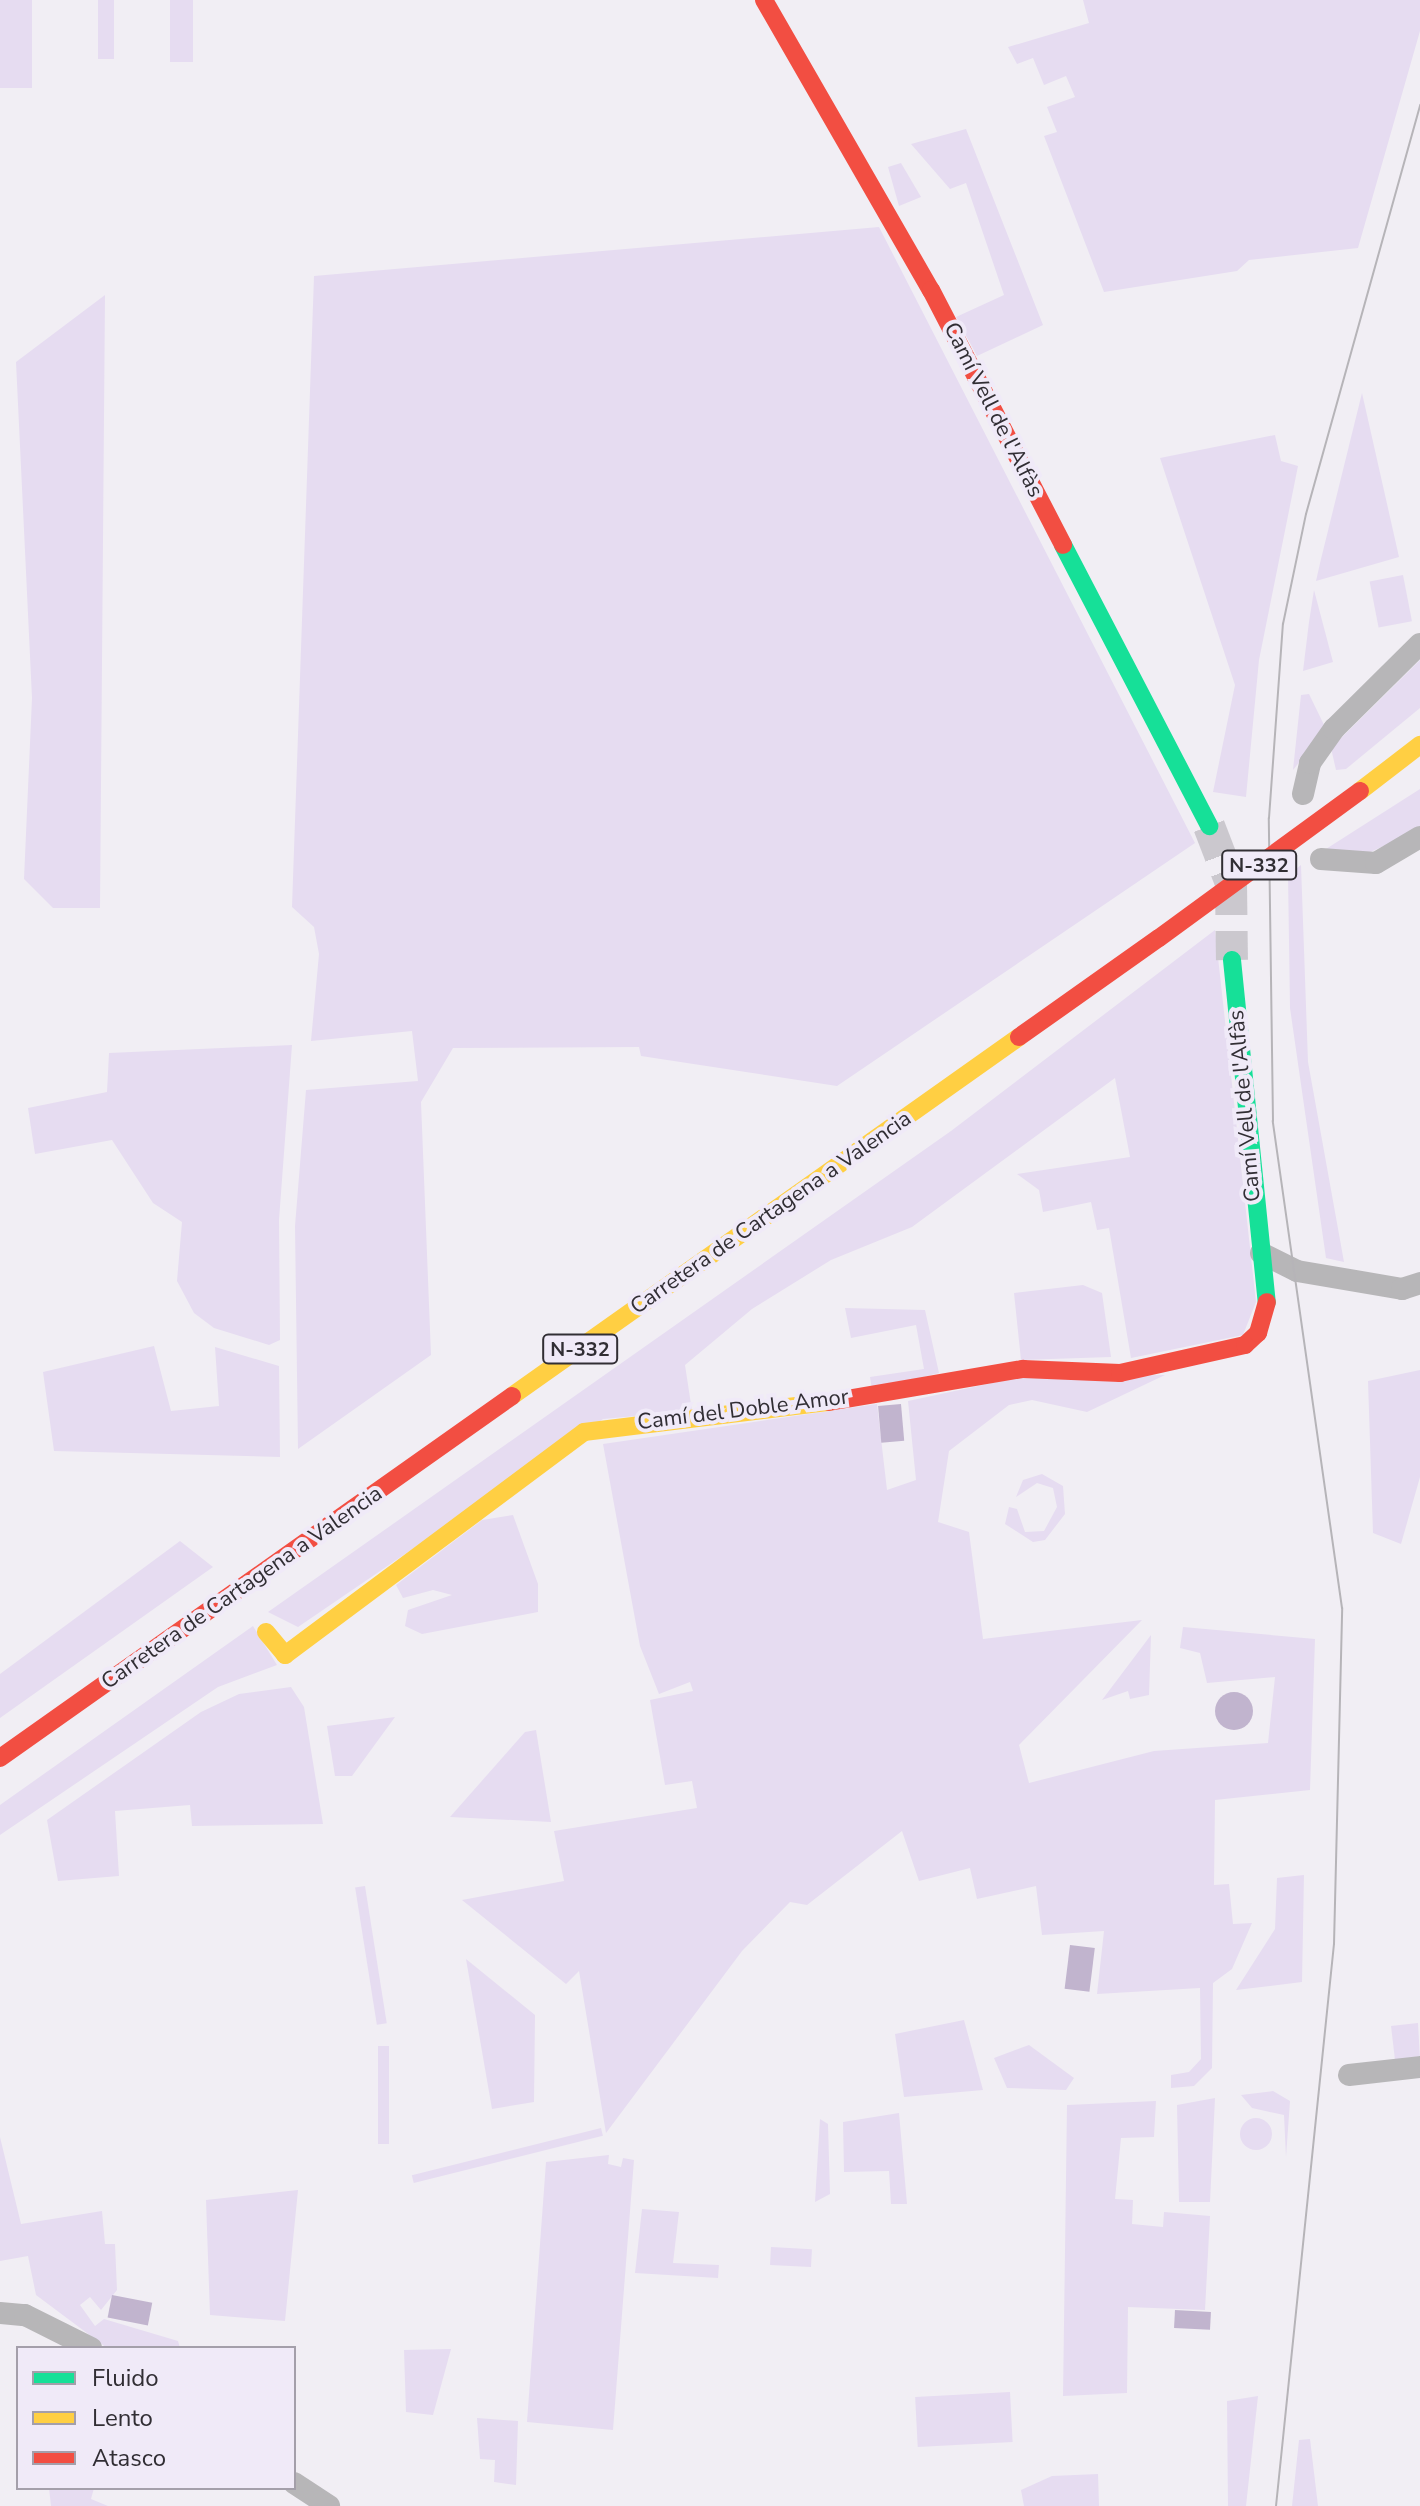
<!DOCTYPE html>
<html>
<head>
<meta charset="utf-8">
<style>
  body { margin:0 }
  #map { position:relative; width:1420px; height:2506px; overflow:hidden; background:#f1eef4; font-family:"Nunito Sans",sans-serif }
  div>[style] { position:absolute }
  [style*='--x'] { left:calc(var(--x)*1px); top:calc(var(--y)*1px); width:calc(var(--w)*1px); rotate:calc(var(--a)*1deg) }
  .green>* { inset:0; background:#e6dcf1; transform-origin:0 0 }
  .round { border-radius:50% }
  .water>* { inset:0; background:#c1b4ce; transform-origin:0 0 }
  .secondary-tunnel>* { height:32px; margin-top:-16px; transform-origin:0; background:repeating-linear-gradient(90deg,#cbc8ce 0 32px,transparent 0 48px) }
  .street>* { height:22px; margin:-11px; padding:0 11px; transform-origin:11px; border-radius:11px; background:#b7b6b8 }
  .fast>* { height:18px; margin:-9px; padding:0 9px; transform-origin:9px; border-radius:9px; background:#16e098 }
  .slow>* { height:18px; margin:-9px; padding:0 9px; transform-origin:9px; border-radius:9px; background:#ffcf43 }
  .jam>* { height:18px; margin:-9px; padding:0 9px; transform-origin:9px; border-radius:9px; background:#f24e42 }
  .tram>* { height:2px; margin:-1px; padding:0 1px; transform-origin:1px; border-radius:1px; background:#b6b4b8 }
  .jam-bridge>* { height:18px; margin:-9px; padding:0 9px; transform-origin:9px; border-radius:9px; background:#f24e42 }
  span { translate:-50% -50%; white-space:nowrap; text-align:center; line-height:1.15; -webkit-text-stroke:8px #f0eaf8; paint-order:stroke }
  .shield-label span { padding:2px 6px; background:#f0eaf8; border:2px solid; border-radius:6px; -webkit-text-stroke-width:0 }
  .shield-label { font-size:20px; color:#312e34; font-weight:700 }
  .street-label { font-size:22px; color:#312e34 }
  .legend { position:absolute; left:16px; top:2346px; width:280px; height:144px; box-sizing:border-box; background:#f0eaf8; border:2px solid #a49faa; margin:0; padding:10px 14px; list-style:none; font-size:24px; color:#312e34 }
  .legend li { display:flex; align-items:center; gap:16px; height:40px }
  .legend b { width:40px; border:2px solid #a49faa }
</style>
</head>
<body>
<div id="map">
  <div class="green">
    <i style="left:0;top:0;width:32px;height:88px"></i>
    <i style="left:98px;top:0;width:16px;height:59px"></i>
    <i style="left:170px;top:0;width:23px;height:62px"></i>
    <i style="clip-path:polygon(1083px 0,1420px 0,1420px 31px,1358px 248px,1249px 260px,1237px 271px,1104px 292px,1044px 136px,1057px 132px,1047px 107px,1075px 97px,1066px 76px,1044px 85px,1033px 58px,1017px 64px,1008px 47px,1089px 23px)"></i>
    <i style="clip-path:polygon(966px 129px,1043px 325px,977px 356px,956px 317px,1004px 295px,966px 183px,950px 189px,911px 144px)"></i>
    <i style="clip-path:polygon(901px 163px,921px 197px,899px 206px,888px 167px)"></i>
    <i style="clip-path:polygon(879px 227px,1195px 843px,837px 1086px,641px 1056px,639px 1047px,453px 1048px,421px 1102px,431px 1355px,298px 1449px,295px 1226px,306px 1090px,418px 1081px,412px 1031px,311px 1041px,319px 954px,314px 927px,292px 907px,314px 276px)"></i>
    <i style="clip-path:polygon(105px 295px,100px 908px,53px 908px,24px 879px,32px 698px,16px 362px)"></i>
    <i style="clip-path:polygon(1362px 393px,1399px 557px,1316px 581px,1321px 559px)"></i>
    <i style="clip-path:polygon(1275px 435px,1281px 461px,1298px 466px,1259px 660px,1246px 797px,1213px 792px,1235px 685px,1160px 458px)"></i>
    <i style="left:1403px;top:575px;width:47px;height:34px;rotate:79deg"></i>
    <i style="clip-path:polygon(1314px 590px,1333px 662px,1303px 671px,1309px 622px)"></i>
    <i style="clip-path:polygon(1420px 660px,1420px 708px,1346px 769px,1336px 770px,1331px 748px)"></i>
    <i style="clip-path:polygon(1309px 694px,1326px 729px,1293px 770px,1301px 695px)"></i>
    <i style="clip-path:polygon(1420px 789px,1420px 829px,1362px 856px,1326px 849px)"></i>
    <i style="clip-path:polygon(1301px 865px,1308px 1062px,1344px 1262px,1326px 1258px,1290px 1008px,1288px 875px)"></i>
    <i style="clip-path:polygon(1215px 930px,1256px 1302px,1243px 1335px,1131px 1358px,1109px 1228px,1097px 1230px,1091px 1202px,1043px 1212px,1039px 1190px,1017px 1174px,1130px 1157px,1115px 1078px,912px 1227px,831px 1260px,752px 1309px,685px 1365px,692px 1411px,603px 1419px,298px 1627px,268px 1612px,951px 1131px)"></i>
    <i style="clip-path:polygon(292px 1045px,279px 1220px,280px 1340px,269px 1345px,214px 1328px,194px 1313px,177px 1281px,182px 1222px,153px 1203px,112px 1140px,35px 1154px,28px 1108px,107px 1092px,109px 1053px)"></i>
    <i style="clip-path:polygon(1083px 1285px,1102px 1293px,1111px 1357px,1021px 1360px,1014px 1293px)"></i>
    <i style="clip-path:polygon(845px 1308px,925px 1310px,939px 1373px,872px 1390px,870px 1377px,924px 1369px,916px 1325px,851px 1338px)"></i>
    <i style="clip-path:polygon(154px 1346px,171px 1411px,219px 1406px,215px 1347px,279px 1366px,280px 1457px,54px 1451px,43px 1372px)"></i>
    <i style="clip-path:polygon(1420px 1370px,1420px 1477px,1401px 1544px,1373px 1533px,1368px 1381px)"></i>
    <i style="clip-path:polygon(1165px 1375px,1087px 1412px,1032px 1400px,1009px 1405px,949px 1451px,938px 1522px,969px 1532px,983px 1639px,1142px 1620px,1019px 1745px,1029px 1783px,1154px 1751px,1268px 1743px,1275px 1677px,1207px 1683px,1200px 1653px,1180px 1648px,1183px 1627px,1315px 1639px,1310px 1790px,1215px 1800px,1214px 1885px,1229px 1884px,1233px 1924px,1252px 1923px,1232px 1969px,1213px 1983px,1212px 2068px,1194px 2086px,1171px 2088px,1171px 2075px,1189px 2072px,1201px 2059px,1200px 1988px,1097px 1994px,1104px 1931px,1042px 1935px,1036px 1886px,977px 1899px,970px 1868px,919px 1881px,902px 1831px,807px 1905px,790px 1902px,742px 1951px,606px 2133px,579px 1971px,566px 1984px,462px 1900px,564px 1881px,554px 1831px,697px 1808px,692px 1781px,665px 1785px,650px 1700px,693px 1691px,690px 1682px,659px 1694px,640px 1646px,603px 1444px,877px 1404px,887px 1490px,916px 1480px,908px 1401px,1020px 1377px)"></i>
    <i style="clip-path:polygon(1042px 1474px,1063px 1486px,1065px 1514px,1045px 1540px,1033px 1542px,1005px 1524px,1009px 1507px,1017px 1509px,1025px 1532px,1044px 1531px,1057px 1507px,1053px 1488px,1037px 1483px,1016px 1497px,1023px 1480px)"></i>
    <i style="clip-path:polygon(513px 1515px,538px 1584px,538px 1612px,422px 1634px,405px 1626px,408px 1610px,452px 1595px,433px 1590px,403px 1598px,396px 1585px,482px 1520px)"></i>
    <i style="clip-path:polygon(180px 1541px,213px 1567px,0 1718px,0 1674px)"></i>
    <i style="clip-path:polygon(253px 1626px,277px 1665px,218px 1687px,0 1835px,0 1805px)"></i>
    <i style="clip-path:polygon(1151px 1635px,1149px 1695px,1130px 1699px,1128px 1691px,1102px 1700px)"></i>
    <i style="clip-path:polygon(291px 1687px,304px 1707px,323px 1824px,192px 1826px,190px 1805px,115px 1811px,119px 1876px,58px 1881px,47px 1820px,201px 1712px,239px 1694px)"></i>
    <i style="clip-path:polygon(395px 1717px,352px 1776px,335px 1776px,327px 1726px)"></i>
    <i style="clip-path:polygon(536px 1730px,551px 1822px,450px 1817px,525px 1732px)"></i>
    <i style="clip-path:polygon(1304px 1875px,1302px 1982px,1236px 1990px,1275px 1929px,1277px 1878px)"></i>
    <i style="left:365px;top:1886px;width:139px;height:10px;rotate:81deg"></i>
    <i style="clip-path:polygon(466px 1959px,535px 2015px,534px 2102px,492px 2109px)"></i>
    <i style="clip-path:polygon(964px 2020px,983px 2090px,904px 2097px,895px 2034px)"></i>
    <i style="clip-path:polygon(1418px 2023px,1420px 2060px,1395px 2060px,1391px 2026px)"></i>
    <i style="clip-path:polygon(1029px 2045px,1074px 2078px,1066px 2090px,1007px 2088px,994px 2058px)"></i>
    <i style="left:378px;top:2046px;width:11px;height:98px"></i>
    <i style="clip-path:polygon(1273px 2091px,1290px 2101px,1286px 2157px,1284px 2115px,1252px 2108px,1241px 2095px)"></i>
    <i style="clip-path:polygon(1215px 2098px,1210px 2202px,1179px 2202px,1177px 2105px)"></i>
    <i style="clip-path:polygon(1156px 2101px,1154px 2137px,1121px 2138px,1115px 2199px,1133px 2200px,1132px 2224px,1163px 2227px,1164px 2212px,1210px 2216px,1205px 2310px,1128px 2307px,1127px 2393px,1063px 2396px,1067px 2105px)"></i>
    <i style="clip-path:polygon(899px 2113px,907px 2204px,891px 2204px,889px 2171px,844px 2172px,843px 2122px)"></i>
    <i class="round" style="left:1240px;top:2118px;width:32px;height:32px"></i>
    <i style="clip-path:polygon(820px 2119px,828px 2124px,830px 2194px,815px 2202px)"></i>
    <i style="left:601px;top:2128px;width:8px;height:195px;rotate:76deg"></i>
    <i style="clip-path:polygon(0 2137px,21px 2224px,102px 2211px,105px 2244px,115px 2244px,117px 2290px,101px 2310px,90px 2297px,80px 2305px,95px 2326px,104px 2319px,178px 2341px,180px 2348px,107px 2348px,36px 2295px,28px 2256px,0 2261px)"></i>
    <i style="clip-path:polygon(609px 2155px,608px 2164px,621px 2167px,623px 2158px,634px 2160px,613px 2430px,527px 2422px,546px 2162px)"></i>
    <i style="clip-path:polygon(298px 2190px,285px 2321px,210px 2315px,206px 2200px)"></i>
    <i style="clip-path:polygon(642px 2209px,679px 2212px,673px 2263px,719px 2265px,718px 2278px,635px 2273px)"></i>
    <i style="left:771px;top:2247px;width:41px;height:18px;rotate:3deg"></i>
    <i style="clip-path:polygon(451px 2349px,433px 2415px,406px 2412px,404px 2350px)"></i>
    <i style="left:1010px;top:2392px;width:50px;height:95px;rotate:87deg"></i>
    <i style="clip-path:polygon(1258px 2396px,1246px 2506px,1228px 2506px,1227px 2401px)"></i>
    <i style="clip-path:polygon(477px 2418px,518px 2421px,516px 2485px,494px 2482px,495px 2460px,480px 2459px)"></i>
    <i style="clip-path:polygon(1310px 2439px,1318px 2506px,1292px 2506px,1299px 2440px)"></i>
    <i style="clip-path:polygon(1098px 2474px,1099px 2506px,1024px 2506px,1021px 2490px,1052px 2476px)"></i>
    <i style="clip-path:polygon(49px 2488px,94px 2488px,91px 2499px,108px 2506px,51px 2506px)"></i>
  </div>
  <div class="water">
    <i style="left:901px;top:1404px;width:37px;height:23px;rotate:85deg"></i>
    <i class="round" style="left:1215px;top:1692px;width:38px;height:38px"></i>
    <i style="left:1070px;top:1945px;width:25px;height:44px;rotate:7deg"></i>
    <i style="left:112px;top:2295px;width:41px;height:23px;rotate:11deg"></i>
    <i style="left:1175px;top:2310px;width:36px;height:18px;rotate:3deg"></i>
  </div>
  <div class="secondary-tunnel">
    <i style="--x:1209;--y:826;--w:61;--a:68.9"></i>
    <i style="--x:1231;--y:883;--w:77;--a:89.3"></i>
  </div>
  <div class="street">
    <i style="--x:1303;--y:794;--w:32;--a:-77"></i>
    <i style="--x:1310;--y:763;--w:42;--a:-54.8"></i>
    <i style="--x:1334;--y:729;--w:121;--a:-44.7"></i>
    <i style="--x:1321;--y:859;--w:55;--a:4.2"></i>
    <i style="--x:1376;--y:863;--w:51;--a:-30.6"></i>
    <i style="--x:1261;--y:1253;--w:40;--a:26.6"></i>
    <i style="--x:1297;--y:1271;--w:107;--a:9.7"></i>
    <i style="--x:1402;--y:1289;--w:19;--a:-18"></i>
    <i style="--x:1349;--y:2075;--w:71;--a:-6.4"></i>
    <i style="--x:0;--y:2313;--w:25;--a:5"></i>
    <i style="--x:25;--y:2315;--w:74;--a:26.6"></i>
    <i style="--x:294;--y:2483;--w:42;--a:33.3"></i>
  </div>
  <div class="fast">
    <i style="--x:1063;--y:545;--w:317;--a:62.5"></i>
    <i style="--x:1232;--y:960;--w:344;--a:84.2"></i>
  </div>
  <div class="slow">
    <i style="--x:1360;--y:791;--w:76;--a:-37.5"></i>
    <i style="--x:512;--y:1396;--w:621;--a:-35.3"></i>
    <i style="--x:266;--y:1632;--w:30;--a:50"></i>
    <i style="--x:285;--y:1655;--w:373;--a:-36.7"></i>
    <i style="--x:584;--y:1432;--w:247;--a:-7"></i>
  </div>
  <div class="jam">
    <i style="--x:764;--y:0;--w:335;--a:60.1"></i>
    <i style="--x:931;--y:290;--w:287;--a:62.6"></i>
    <i style="--x:1019;--y:1037;--w:171;--a:-35.3"></i>
    <i style="--x:829;--y:1402;--w:197;--a:-9.7"></i>
    <i style="--x:1023;--y:1369;--w:97;--a:2.4"></i>
    <i style="--x:1120;--y:1373;--w:128;--a:-12.6"></i>
    <i style="--x:1245;--y:1345;--w:18;--a:-43"></i>
    <i style="--x:1258;--y:1333;--w:32;--a:-74"></i>
    <i style="--x:0;--y:1758;--w:627;--a:-35.26"></i>
  </div>
  <div class="tram">
    <i style="--x:1276;--y:2506;--w:565;--a:-84.11"></i>
    <i style="--x:1334;--y:1944;--w:336;--a:-88.6"></i>
    <i style="--x:1342;--y:1608;--w:492;--a:-98.1"></i>
    <i style="--x:1273;--y:1121;--w:303;--a:-90.8"></i>
    <i style="--x:1269;--y:818;--w:195;--a:-85.9"></i>
    <i style="--x:1283;--y:624;--w:112;--a:-78.2"></i>
    <i style="--x:1306;--y:514;--w:425;--a:-74.4"></i>
  </div>
  <div class="jam-bridge">
    <i style="--x:1159;--y:938;--w:249;--a:-36.2"></i>
  </div>
  <div class="shield-label">
    <span style="left:1259px;top:865px">N-332</span>
    <span style="left:580px;top:1349px">N-332</span>
  </div>
  <div class="street-label">
    <span style="left:993px;top:410px;rotate:63deg">Camí Vell de l'Alfàs</span>
    <span style="left:1245px;top:1106px;rotate:-95deg">Camí Vell de l'Alfàs</span>
    <span style="left:771px;top:1213px;rotate:-35deg">Carretera de Cartagena a Valencia</span>
    <span style="left:743px;top:1410px;rotate:-7deg">Camí del Doble Amor</span>
    <span style="left:242px;top:1588px;rotate:-35deg">Carretera de Cartagena a Valencia</span>
  </div>
  <ul class="legend">
  <li><b style="height:10px;background:#16e098"></b>Fluido</li>
  <li><b style="height:10px;background:#ffcf43"></b>Lento</li>
  <li><b style="height:10px;background:#f24e42"></b>Atasco</li>
  </ul>
</div>
</body>
</html>
